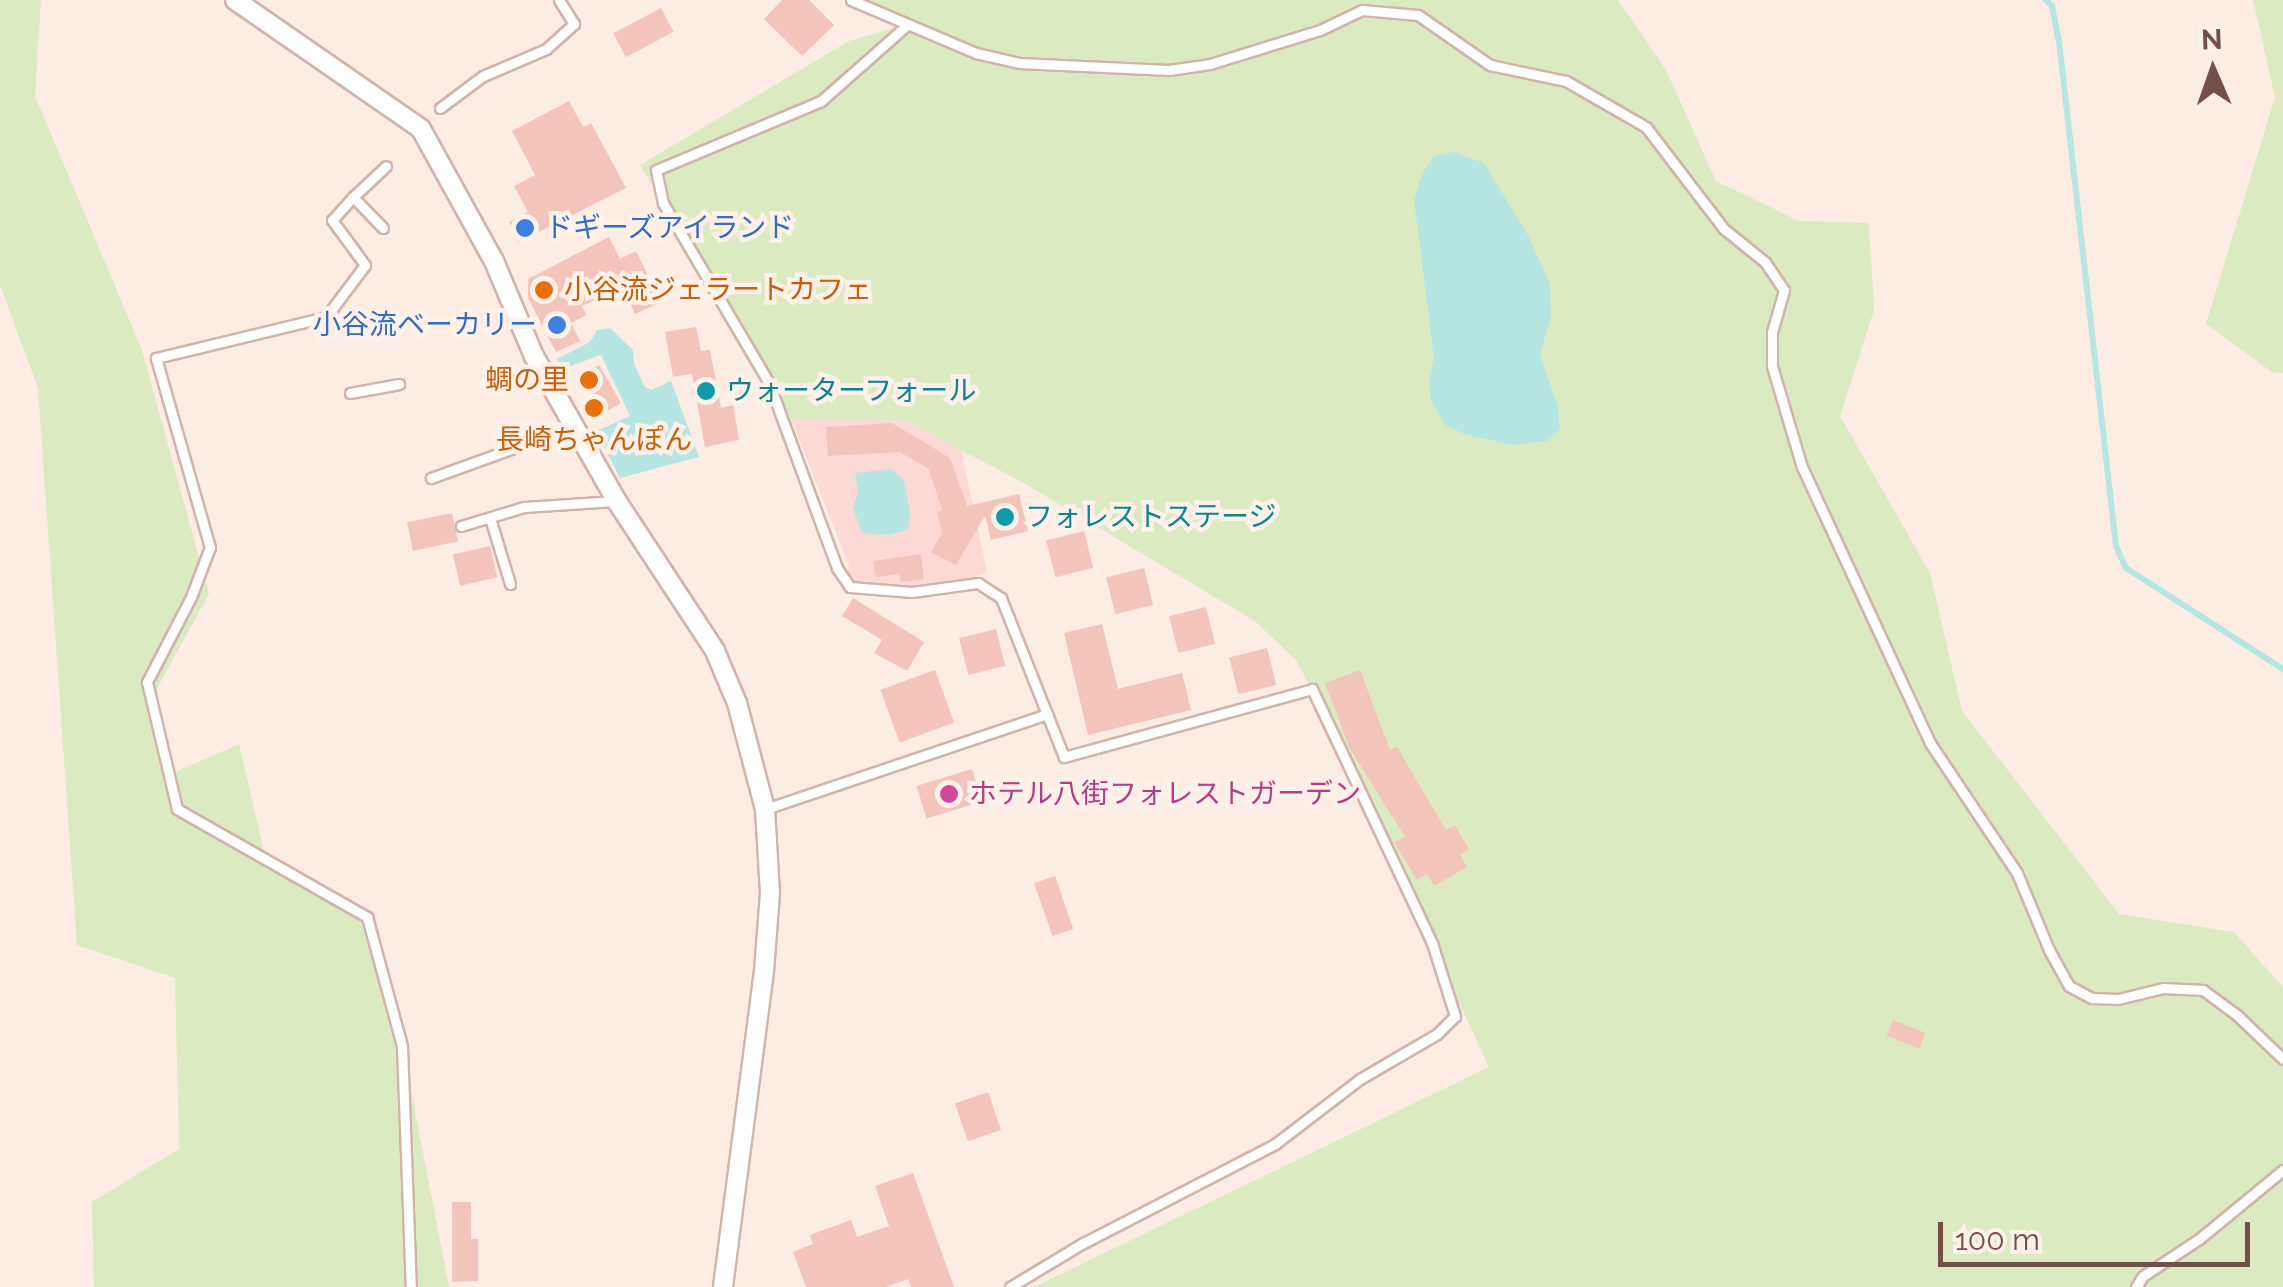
<!DOCTYPE html>
<html>
<head>
<meta charset="utf-8">
<style>
  body { margin:0 }
  #map { position:relative; width:2283px; height:1287px; overflow:hidden; background:#fcece3; font-family:Raleway,"Noto Sans JP",sans-serif }
  div>[style] { position:absolute }
  [style*='--x'] { left:calc(var(--x)*1px); top:calc(var(--y)*1px); width:calc(var(--w)*1px); rotate:calc(var(--a)*1deg) }
  .commercial>* { inset:0; background:#fdd9d6 }
  .green>* { inset:0; background:#dbeac1 }
  .water>* { inset:0; background:#b7e6e2 }
  .stream>* { height:6px; margin:-3px; padding:0 3px; transform-origin:3px; border-radius:3px; background:#b7e6e2 }
  .building>* { inset:0; background:#f2c4ba; transform-origin:0 0 }
  .roads { filter:drop-shadow(2px 0 #d0b4ac) drop-shadow(-2px 0 #d0b4ac) drop-shadow(0 2px #d0b4ac) drop-shadow(0 -2px #d0b4ac) }
  .lane>* { height:9px; margin:-4.5px; padding:0 4.5px; transform-origin:4.5px; border-radius:4.5px; background:#fff }
  .street>* { height:18px; margin:-9px; padding:0 9px; transform-origin:9px; border-radius:9px; background:#fff }
  .dots>* { width:28px; height:28px; translate:-50% -50%; box-sizing:border-box; border:5px solid #fff1e9; border-radius:50% }
  span { translate:-50% -50%; white-space:nowrap; text-align:center; line-height:1.15; -webkit-text-stroke:9px #fff1e9; paint-order:stroke }
  .shop-label { font-size:28px; color:#366cbe }
  .left { translate:0 -50%; text-align:left }
  .right { translate:-100% -50%; text-align:right }
  .food-label { font-size:28px; color:#c56008 }
  .culture-label { font-size:28px; color:#0d838f }
  .hotel-label { font-size:28px; color:#b23c85 }
  .north { position:absolute; left:2163px; top:20px; width:100px; height:100px; -webkit-text-stroke:8px #fff1e9; paint-order:stroke; rotate:358deg; font-size:28px; font-weight:700; line-height:40px; text-align:center; color:#744e49 }
  .north::after { content:''; display:block; margin:auto; width:35px; height:45px; background:#744e49; clip-path:polygon(50% 0,100% 100%,50% 72%,0 100%) }
  .scale { position:absolute; left:1938px; top:1222px; width:312px; height:45px; box-sizing:border-box; border:5px solid #744e49; border-top:0; padding-left:12px; font-size:30px; line-height:35px; white-space:nowrap; color:#744e49; -webkit-text-stroke:8px #fff1e9; paint-order:stroke }
</style>
</head>
<body>
<div id="map">
  <div class="commercial">
    <i style="clip-path:polygon(791px 419px,904px 420px,961px 450px,987px 572px,926px 594px,846px 582px,849px 565px)"></i>
  </div>
  <div class="green">
    <i style="clip-path:polygon(0 0,41px 0,35px 96px,142px 350px,209px 594px,150px 701px,171px 774px,239px 744px,266px 860px,367px 917px,394px 1002px,449px 1287px,94px 1287px,92px 1202px,179px 1149px,175px 978px,77px 945px,38px 388px,0 285px)"></i>
    <i style="clip-path:polygon(851px 0,1618px 0,1666px 70px,1716px 181px,1799px 221px,1869px 223px,1874px 310px,1840px 416px,1930px 573px,1962px 711px,2119px 914px,2234px 932px,2283px 987px,2283px 1287px,1034px 1287px,1489px 1067px,1327px 718px,1296px 660px,1255px 621px,1022px 482px,904px 420px,791px 419px,640px 165px,849px 41px,905px 25px)"></i>
    <i style="clip-path:polygon(2253px 0,2283px 0,2283px 373px,2272px 372px,2206px 324px,2275px 97px)"></i>
  </div>
  <div class="water">
    <i style="clip-path:polygon(1454px 152px,1484px 163px,1529px 237px,1550px 284px,1551px 316px,1540px 355px,1558px 407px,1560px 429px,1548px 441px,1513px 445px,1464px 434px,1445px 425px,1431px 400px,1429px 382px,1434px 359px,1414px 200px,1423px 172px,1435px 156px)"></i>
    <i style="clip-path:polygon(610px 328px,633px 350px,634px 364px,645px 387px,651px 390px,671px 381px,699px 457px,620px 478px,596px 431px,630px 416px,601px 355px,562px 369px,557px 359px,590px 342px,597px 330px)"></i>
    <i style="clip-path:polygon(891px 469px,904px 480px,910px 513px,908px 530px,888px 535px,862px 533px,853px 508px,858px 492px,855px 473px)"></i>
  </div>
  <div class="stream">
    <i style="--x:2046;--y:0;--w:8;--a:45"></i>
    <i style="--x:2052;--y:6;--w:36;--a:79"></i>
    <i style="--x:2059;--y:41;--w:508;--a:83.56"></i>
    <i style="--x:2116;--y:546;--w:24;--a:66"></i>
    <i style="--x:2126;--y:568;--w:187;--a:32.8"></i>
  </div>
  <div class="building">
    <i style="clip-path:polygon(782px 0,809px 0,834px 25px,802px 56px,764px 19px)"></i>
    <i style="left:661px;top:8px;width:27px;height:54px;rotate:62deg"></i>
    <i style="clip-path:polygon(569px 101px,583px 127px,591px 123px,626px 188px,519px 242px,509px 222px,528px 212px,514px 186px,535px 175px,512px 131px)"></i>
    <i style="clip-path:polygon(609px 237px,620px 259px,636px 251px,661px 302px,635px 314px,622px 287px,582px 306px,586px 315px,571px 323px,580px 341px,556px 352px,528px 298px,528px 279px)"></i>
    <i style="clip-path:polygon(696px 327px,701px 351px,710px 350px,721px 408px,733px 405px,739px 440px,705px 447px,692px 374px,673px 377px,665px 332px)"></i>
    <i style="clip-path:polygon(599px 365px,621px 403px,592px 420px,583px 405px,594px 399px,581px 375px)"></i>
    <i style="clip-path:polygon(892px 423px,950px 458px,967px 506px,1019px 494px,1028px 531px,991px 540px,985px 516px,956px 565px,931px 552px,942px 533px,937px 512px,942px 510px,929px 469px,900px 452px,828px 456px,826px 427px)"></i>
    <i style="left:452px;top:513px;width:29px;height:46px;rotate:78deg"></i>
    <i style="left:1084px;top:531px;width:38px;height:39px;rotate:76deg"></i>
    <i style="left:490px;top:546px;width:32px;height:38px;rotate:77deg"></i>
    <i style="clip-path:polygon(921px 554px,924px 579px,901px 582px,899px 574px,876px 577px,873px 561px)"></i>
    <i style="left:1144px;top:568px;width:38px;height:39px;rotate:76deg"></i>
    <i style="clip-path:polygon(853px 598px,924px 642px,907px 671px,874px 653px,882px 640px,842px 616px)"></i>
    <i style="left:1206px;top:607px;width:38px;height:38px;rotate:76deg"></i>
    <i style="clip-path:polygon(1102px 624px,1118px 689px,1182px 673px,1191px 710px,1088px 735px,1064px 633px)"></i>
    <i style="left:996px;top:629px;width:38px;height:38px;rotate:76deg"></i>
    <i style="left:1267px;top:648px;width:38px;height:39px;rotate:76deg"></i>
    <i style="left:935px;top:670px;width:56px;height:58px;rotate:70deg"></i>
    <i style="clip-path:polygon(1360px 670px,1390px 750px,1397px 747px,1446px 830px,1455px 825px,1469px 849px,1460px 855px,1467px 867px,1434px 886px,1427px 874px,1417px 880px,1394px 842px,1405px 837px,1350px 749px,1325px 683px)"></i>
    <i style="left:972px;top:769px;width:34px;height:58px;rotate:73deg"></i>
    <i style="left:1055px;top:876px;width:56px;height:22px;rotate:71deg"></i>
    <i style="left:1893px;top:1020px;width:35px;height:17px;rotate:22deg"></i>
    <i style="left:988px;top:1092px;width:40px;height:35px;rotate:71deg"></i>
    <i style="clip-path:polygon(913px 1173px,954px 1287px,911px 1287px,908px 1279px,886px 1287px,806px 1287px,793px 1252px,813px 1244px,810px 1235px,851px 1220px,857px 1237px,889px 1226px,875px 1186px)"></i>
    <i style="clip-path:polygon(452px 1202px,471px 1202px,471px 1239px,478px 1239px,478px 1281px,452px 1282px)"></i>
  </div>
  <div class="roads">
    <div class="lane">
      <i style="--x:851;--y:0;--w:136;--a:23"></i>
      <i style="--x:976;--y:53;--w:44;--a:13.1"></i>
      <i style="--x:1019;--y:63;--w:150;--a:2.7"></i>
      <i style="--x:1169;--y:70;--w:41;--a:-8.3"></i>
      <i style="--x:1210;--y:64;--w:115;--a:-17.2"></i>
      <i style="--x:1320;--y:30;--w:47;--a:-25.5"></i>
      <i style="--x:1362;--y:10;--w:56;--a:5.1"></i>
      <i style="--x:1418;--y:15;--w:88;--a:34.8"></i>
      <i style="--x:1490;--y:65;--w:78;--a:11.9"></i>
      <i style="--x:1566;--y:81;--w:92;--a:29.9"></i>
      <i style="--x:1646;--y:127;--w:128;--a:52.6"></i>
      <i style="--x:1724;--y:229;--w:53;--a:38.8"></i>
      <i style="--x:1765;--y:262;--w:34;--a:56"></i>
      <i style="--x:1784;--y:290;--w:44;--a:105.9"></i>
      <i style="--x:1772;--y:332;--w:34;--a:90"></i>
      <i style="--x:1772;--y:366;--w:105;--a:73.5"></i>
      <i style="--x:1802;--y:467;--w:304;--a:65.1"></i>
      <i style="--x:1930;--y:743;--w:156;--a:56.2"></i>
      <i style="--x:2017;--y:873;--w:83;--a:67.4"></i>
      <i style="--x:2049;--y:950;--w:41;--a:60.9"></i>
      <i style="--x:2069;--y:986;--w:26;--a:28"></i>
      <i style="--x:2092;--y:998;--w:26;--a:2"></i>
      <i style="--x:2118;--y:999;--w:46;--a:-13.7"></i>
      <i style="--x:2163;--y:988;--w:40;--a:2.9"></i>
      <i style="--x:2203;--y:990;--w:44;--a:36.6"></i>
      <i style="--x:2238;--y:1016;--w:62;--a:43.7"></i>
      <i style="--x:907;--y:25;--w:115;--a:138.5"></i>
      <i style="--x:821;--y:101;--w:179;--a:157.3"></i>
      <i style="--x:656;--y:170;--w:34;--a:78"></i>
      <i style="--x:663;--y:203;--w:209;--a:59.5"></i>
      <i style="--x:769;--y:383;--w:197;--a:69.8"></i>
      <i style="--x:837;--y:568;--w:23;--a:56"></i>
      <i style="--x:850;--y:587;--w:62;--a:4.6"></i>
      <i style="--x:912;--y:592;--w:67;--a:-7.8"></i>
      <i style="--x:978;--y:583;--w:27;--a:33"></i>
      <i style="--x:1001;--y:598;--w:171;--a:68.4"></i>
      <i style="--x:1064;--y:757;--w:257;--a:-15.3"></i>
      <i style="--x:1312;--y:689;--w:281;--a:64.7"></i>
      <i style="--x:1432;--y:943;--w:77;--a:72.5"></i>
      <i style="--x:1455;--y:1016;--w:25;--a:135"></i>
      <i style="--x:1437;--y:1034;--w:89;--a:149.7"></i>
      <i style="--x:1360;--y:1079;--w:107;--a:142.6"></i>
      <i style="--x:1275;--y:1144;--w:216;--a:152.7"></i>
      <i style="--x:1083;--y:1243;--w:85;--a:148.9"></i>
      <i style="--x:440;--y:108;--w:54;--a:-36.7"></i>
      <i style="--x:483;--y:76;--w:69;--a:-23.2"></i>
      <i style="--x:546;--y:49;--w:38;--a:-42"></i>
      <i style="--x:574;--y:24;--w:28;--a:-122"></i>
      <i style="--x:353;--y:197;--w:31;--a:132"></i>
      <i style="--x:332;--y:220;--w:56;--a:53.7"></i>
      <i style="--x:365;--y:265;--w:65;--a:126.9"></i>
      <i style="--x:326;--y:317;--w:175;--a:166.4"></i>
      <i style="--x:156;--y:358;--w:197;--a:74.1"></i>
      <i style="--x:210;--y:547;--w:53;--a:110.8"></i>
      <i style="--x:191;--y:597;--w:96;--a:117.4"></i>
      <i style="--x:147;--y:682;--w:130;--a:76.7"></i>
      <i style="--x:177;--y:809;--w:219;--a:29.6"></i>
      <i style="--x:367;--y:917;--w:134;--a:74.8"></i>
      <i style="--x:402;--y:1046;--w:241;--a:87.9"></i>
      <i style="--x:383;--y:228;--w:43;--a:-134.1"></i>
      <i style="--x:353;--y:197;--w:45;--a:-43.2"></i>
      <i style="--x:350;--y:393;--w:50;--a:-10.4"></i>
      <i style="--x:431;--y:478;--w:153;--a:-19.9"></i>
      <i style="--x:490;--y:518;--w:69;--a:73.1"></i>
      <i style="--x:461;--y:526;--w:66;--a:-16.8"></i>
      <i style="--x:524;--y:507;--w:91;--a:-3.8"></i>
      <i style="--x:765;--y:809;--w:298;--a:-18.6"></i>
      <i style="--x:2136;--y:1287;--w:13;--a:-58"></i>
      <i style="--x:2143;--y:1276;--w:67;--a:-33.5"></i>
      <i style="--x:2199;--y:1239;--w:109;--a:-39.4"></i>
    </div>
    <div class="street">
      <i style="--x:235;--y:0;--w:226;--a:34.7"></i>
      <i style="--x:421;--y:129;--w:151;--a:61.1"></i>
      <i style="--x:494;--y:261;--w:103;--a:67.2"></i>
      <i style="--x:534;--y:356;--w:166;--a:60.3"></i>
      <i style="--x:616;--y:500;--w:181;--a:56.7"></i>
      <i style="--x:715;--y:651;--w:56;--a:67.1"></i>
      <i style="--x:737;--y:703;--w:110;--a:75.2"></i>
      <i style="--x:765;--y:809;--w:84;--a:86.6"></i>
      <i style="--x:770;--y:893;--w:78;--a:94.4"></i>
      <i style="--x:764;--y:971;--w:319;--a:97.4"></i>
    </div>
  </div>
  <div class="dots">
    <i style="left:525px;top:228px;background:#3f7fe0"></i>
    <i style="left:544px;top:290px;background:#e8710a"></i>
    <i style="left:557px;top:325px;background:#3f7fe0"></i>
    <i style="left:589px;top:380px;background:#e8710a"></i>
    <i style="left:706px;top:391px;background:#0f9aa8"></i>
    <i style="left:594px;top:408px;background:#e8710a"></i>
    <i style="left:1005px;top:517px;background:#0f9aa8"></i>
    <i style="left:949px;top:794px;background:#d1479c"></i>
  </div>
  <div class="shop-label">
    <span class="left" style="left:545px;top:228px">ドギーズアイランド</span>
    <span class="right" style="left:537px;top:325px">小谷流ベーカリー</span>
  </div>
  <div class="food-label">
    <span class="left" style="left:564px;top:290px">小谷流ジェラートカフェ</span>
    <span class="right" style="left:569px;top:380px">蜩の里</span>
    <span style="left:594px;top:440px">長崎ちゃんぽん</span>
  </div>
  <div class="culture-label">
    <span class="left" style="left:726px;top:391px">ウォーターフォール</span>
    <span class="left" style="left:1025px;top:517px">フォレストステージ</span>
  </div>
  <div class="hotel-label">
    <span class="left" style="left:969px;top:794px">ホテル八街フォレストガーデン</span>
  </div>
  <div class="north">N</div>
  <div class="scale">100 m</div>
</div>
</body>
</html>
